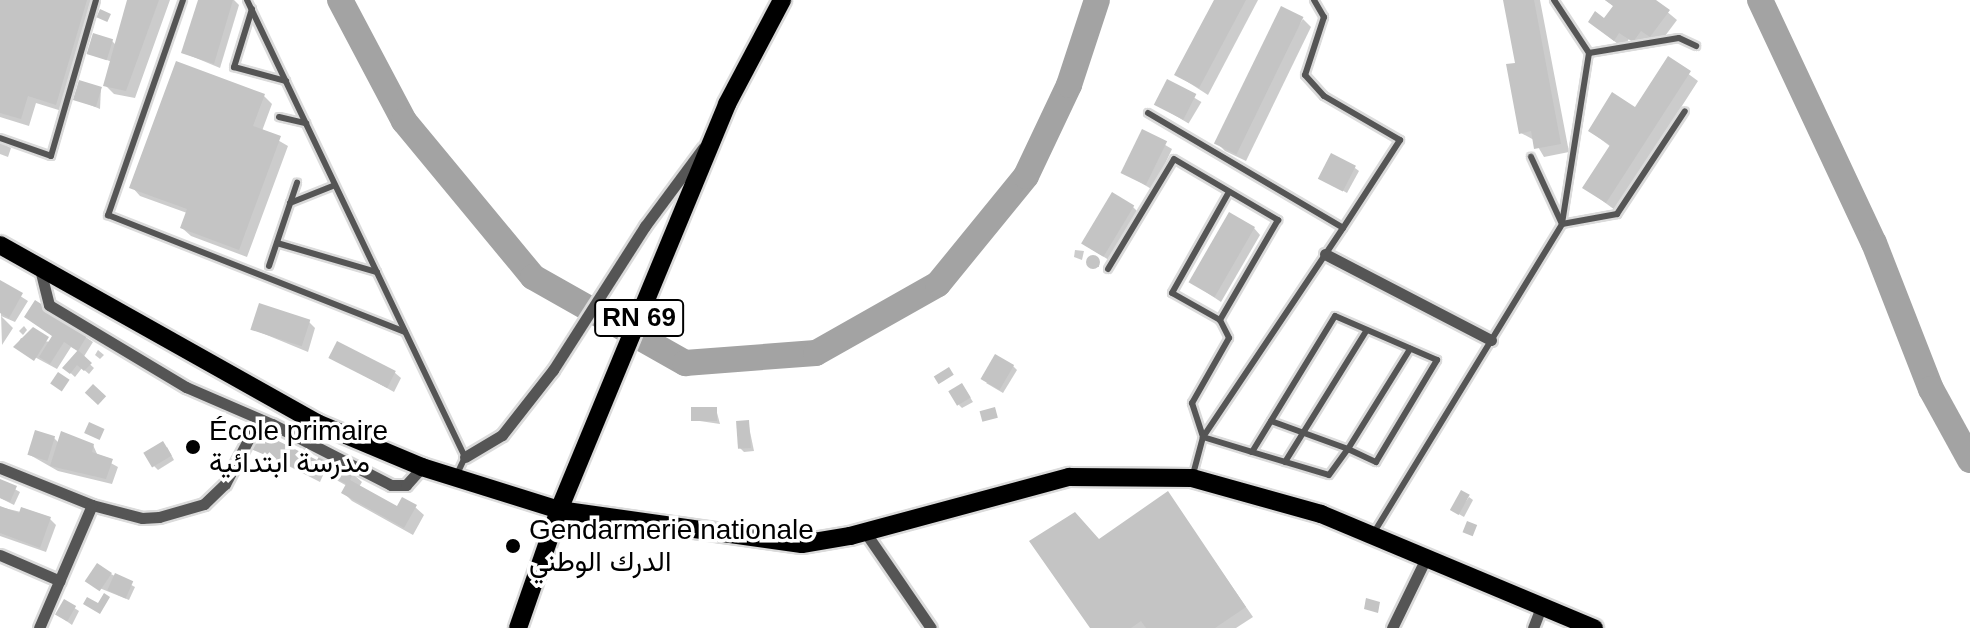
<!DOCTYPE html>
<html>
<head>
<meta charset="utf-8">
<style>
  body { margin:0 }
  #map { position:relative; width:1970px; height:628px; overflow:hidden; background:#fff; font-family:Arial,Vazirmatn,sans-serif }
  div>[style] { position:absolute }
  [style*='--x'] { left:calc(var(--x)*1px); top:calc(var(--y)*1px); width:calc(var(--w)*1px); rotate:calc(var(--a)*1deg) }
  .shadow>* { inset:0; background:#0003; transform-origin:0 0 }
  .river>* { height:26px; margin:-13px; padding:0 13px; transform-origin:13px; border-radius:13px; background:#a3a3a3 }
  .building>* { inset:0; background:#c4c4c4; transform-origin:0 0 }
  .round { border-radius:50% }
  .roads { filter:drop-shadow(2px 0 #dbdbdb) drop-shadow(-2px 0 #dbdbdb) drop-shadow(0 2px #dbdbdb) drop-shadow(0 -2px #dbdbdb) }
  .lane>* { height:6px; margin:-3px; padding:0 3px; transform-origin:3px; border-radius:3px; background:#555 }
  .street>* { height:11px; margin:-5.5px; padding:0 5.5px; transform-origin:5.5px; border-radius:5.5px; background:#555 }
  .primary>* { height:18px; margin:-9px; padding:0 9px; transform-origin:9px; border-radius:9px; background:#000 }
  .dots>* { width:22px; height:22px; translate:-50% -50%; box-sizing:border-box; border:4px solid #fff; border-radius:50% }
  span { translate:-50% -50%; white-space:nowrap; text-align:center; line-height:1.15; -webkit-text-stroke:7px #fff; paint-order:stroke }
  .shield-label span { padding:2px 6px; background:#fff; border:2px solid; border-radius:6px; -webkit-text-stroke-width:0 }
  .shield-label { font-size:26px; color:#000; font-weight:700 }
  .poi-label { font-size:28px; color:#000 }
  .left { translate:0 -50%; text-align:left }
</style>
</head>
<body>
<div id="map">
  <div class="shadow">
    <i style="clip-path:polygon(0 0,97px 0,65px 112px,36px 103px,29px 126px,0 117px)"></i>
    <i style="clip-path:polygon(130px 0,170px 0,135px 98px,114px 94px,106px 86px,112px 62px,89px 53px,112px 41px,117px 46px)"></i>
    <i style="clip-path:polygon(200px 0,234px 0,239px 5px,220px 68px,184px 53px)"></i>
    <i style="clip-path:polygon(1216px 0,1258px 0,1208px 95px,1177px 75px)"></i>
    <i style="clip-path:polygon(1505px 0,1540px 0,1569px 152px,1544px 157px,1534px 140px,1521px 133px,1517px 64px)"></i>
    <i style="clip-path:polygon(1605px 0,1653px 0,1677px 20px,1659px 44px,1650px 38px,1642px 49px,1629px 39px,1623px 48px,1590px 22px,1605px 21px,1615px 7px)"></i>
    <i style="clip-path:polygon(1303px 19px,1311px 27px,1246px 161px,1225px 151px,1217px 143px)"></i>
    <i style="clip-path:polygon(1668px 59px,1698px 81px,1615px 210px,1585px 188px,1611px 147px,1590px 131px,1635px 110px)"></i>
    <i style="left:1168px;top:82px;width:39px;height:25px;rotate:31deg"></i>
    <i style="clip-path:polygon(101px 88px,100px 109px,76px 99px)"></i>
    <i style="clip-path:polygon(264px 96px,272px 104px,262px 131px,288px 146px,247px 257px,191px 236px,182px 228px,187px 213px,140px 196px,132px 187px)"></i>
    <i style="clip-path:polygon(1143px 132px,1172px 149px,1153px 190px,1123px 172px)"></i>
    <i style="clip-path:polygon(0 142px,11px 148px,8px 157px,0 154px)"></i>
    <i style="clip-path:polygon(1355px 168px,1359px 171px,1347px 193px,1321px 178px)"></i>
    <i style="clip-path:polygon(1133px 207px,1139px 213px,1112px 262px,1085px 245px)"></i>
    <i style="clip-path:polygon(1254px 228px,1260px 235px,1221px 302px,1191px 282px)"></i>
    <i style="clip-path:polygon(1075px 250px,1084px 251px,1082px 260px,1074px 257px)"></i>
    <i style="clip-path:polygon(1090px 258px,1099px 260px,1099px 267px,1090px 267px)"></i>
    <i style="clip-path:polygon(0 283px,28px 301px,15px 322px,1px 316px,13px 328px,2px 345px)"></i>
    <i style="clip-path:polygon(36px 303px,93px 342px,83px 358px,94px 368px,89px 374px,82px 368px,75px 377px,65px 368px,79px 352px,71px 347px,57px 369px,16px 347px,21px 338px,51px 342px,54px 337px,27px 317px)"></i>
    <i style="clip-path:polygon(309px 322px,315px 328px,308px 352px,252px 329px)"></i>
    <i style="clip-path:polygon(24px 326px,27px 330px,23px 335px,19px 331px)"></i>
    <i style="clip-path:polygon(98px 350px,104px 355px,100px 359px,95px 355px)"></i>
    <i style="clip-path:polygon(331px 357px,394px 372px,401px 378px,394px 392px)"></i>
    <i style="clip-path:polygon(1013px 366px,1017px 370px,1003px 393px,986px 383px)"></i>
    <i style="clip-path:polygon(965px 389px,973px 402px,962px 408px,959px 405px)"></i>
    <i style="clip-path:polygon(716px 409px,720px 424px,693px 420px)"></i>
    <i style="clip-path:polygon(748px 422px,754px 451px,744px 452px,740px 448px)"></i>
    <i style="clip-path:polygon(54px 438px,59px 443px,93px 445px,98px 456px,118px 467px,112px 484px,58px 471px,30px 455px)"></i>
    <i style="clip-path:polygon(167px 447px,174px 460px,158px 470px,154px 466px)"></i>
    <i style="clip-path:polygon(253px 448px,318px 462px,321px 456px,353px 474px,362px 482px,359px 487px,398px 509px,415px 507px,424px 515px,413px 535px,352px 501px,343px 492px,347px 486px,324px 473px,320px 482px)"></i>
    <i style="clip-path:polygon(0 481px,20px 492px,14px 505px,0 498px)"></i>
    <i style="clip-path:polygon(1168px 494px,1253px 617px,1236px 628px,1092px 628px,1100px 542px)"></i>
    <i style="clip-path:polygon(1469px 497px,1473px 500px,1464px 517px,1457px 513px)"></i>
    <i style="clip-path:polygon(0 507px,50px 519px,56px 525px,46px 552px,0 536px)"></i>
    <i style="clip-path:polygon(111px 574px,135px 587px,129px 600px,92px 585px)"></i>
    <i style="clip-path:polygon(65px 602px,79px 611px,72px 625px,58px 615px)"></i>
  </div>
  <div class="river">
    <i style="--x:340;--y:0;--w:137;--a:62.1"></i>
    <i style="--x:404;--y:121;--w:202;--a:50.4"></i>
    <i style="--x:533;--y:277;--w:175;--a:29.5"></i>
    <i style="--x:685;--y:363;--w:131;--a:-4.4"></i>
    <i style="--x:816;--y:353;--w:140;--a:-29.5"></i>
    <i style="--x:938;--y:284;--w:139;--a:-50.8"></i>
    <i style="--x:1026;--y:176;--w:101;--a:-64.7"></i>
    <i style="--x:1069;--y:85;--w:89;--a:-71.8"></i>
    <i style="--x:1760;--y:0;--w:268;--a:64.9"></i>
    <i style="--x:1874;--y:243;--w:157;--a:68.7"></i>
    <i style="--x:1931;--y:389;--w:81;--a:61.2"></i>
  </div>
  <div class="building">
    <i style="clip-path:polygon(0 0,87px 0,56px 105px,28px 96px,21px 119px,0 113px)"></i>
    <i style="clip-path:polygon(127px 0,159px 0,126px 91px,103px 86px)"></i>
    <i style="clip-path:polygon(198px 0,233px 0,214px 64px,181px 53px)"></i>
    <i style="clip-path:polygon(1214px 0,1246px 0,1199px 88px,1174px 75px)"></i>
    <i style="clip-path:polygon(1503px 0,1534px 0,1561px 144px,1534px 149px,1531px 131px,1519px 134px,1506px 64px,1515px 63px)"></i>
    <i style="clip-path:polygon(1605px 0,1656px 0,1670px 10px,1650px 37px,1641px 31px,1633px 42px,1619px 33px,1614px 41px,1588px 22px,1595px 11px,1604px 18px,1613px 6px)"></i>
    <i style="left:1281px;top:6px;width:25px;height:153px;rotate:26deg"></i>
    <i style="left:100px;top:9px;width:12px;height:9px;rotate:24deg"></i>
    <i style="left:93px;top:33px;width:21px;height:22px;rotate:17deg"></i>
    <i style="clip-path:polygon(1668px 56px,1691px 71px,1606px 203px,1582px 188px,1610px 145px,1588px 131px,1612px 92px,1635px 107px)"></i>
    <i style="clip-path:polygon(176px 61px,265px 94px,253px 126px,281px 136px,239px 250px,180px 228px,187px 209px,129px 188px)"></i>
    <i style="left:1167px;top:79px;width:33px;height:29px;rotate:27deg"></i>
    <i style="left:79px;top:80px;width:24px;height:21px;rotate:17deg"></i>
    <i style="left:1142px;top:129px;width:28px;height:49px;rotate:26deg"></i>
    <i style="left:1331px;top:153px;width:28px;height:29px;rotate:27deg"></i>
    <i style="left:1112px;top:192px;width:26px;height:60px;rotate:31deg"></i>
    <i style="left:1229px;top:212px;width:30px;height:81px;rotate:30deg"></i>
    <i class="round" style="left:1086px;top:255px;width:14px;height:14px"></i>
    <i style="clip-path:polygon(0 280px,23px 293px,9px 318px,0 313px)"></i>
    <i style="clip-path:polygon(35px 300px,88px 334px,78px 351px,64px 342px,50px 364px,39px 357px,52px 336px,24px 317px)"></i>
    <i style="left:259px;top:303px;width:54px;height:28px;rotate:18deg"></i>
    <i style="clip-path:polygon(33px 327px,49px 337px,34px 361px,13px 347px)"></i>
    <i style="left:337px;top:341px;width:66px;height:19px;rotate:27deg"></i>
    <i style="clip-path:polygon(78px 350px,92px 363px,84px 371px,77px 365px,70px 374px,62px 368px)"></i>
    <i style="left:995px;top:354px;width:22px;height:29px;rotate:30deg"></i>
    <i style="left:949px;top:367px;width:9px;height:18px;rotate:58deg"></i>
    <i style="left:58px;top:372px;width:14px;height:14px;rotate:34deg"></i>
    <i style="left:962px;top:383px;width:17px;height:16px;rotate:59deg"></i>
    <i style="left:93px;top:384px;width:18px;height:12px;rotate:43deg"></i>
    <i style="left:691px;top:407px;width:26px;height:14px"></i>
    <i style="left:995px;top:407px;width:11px;height:16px;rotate:75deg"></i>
    <i style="left:749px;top:420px;width:28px;height:13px;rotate:86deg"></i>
    <i style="left:89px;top:422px;width:17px;height:12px;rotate:24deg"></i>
    <i style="left:35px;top:430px;width:21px;height:26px;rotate:17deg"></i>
    <i style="clip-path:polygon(61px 431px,94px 444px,92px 452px,113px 459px,106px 479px,50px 466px)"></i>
    <i style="clip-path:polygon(260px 432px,317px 460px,321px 453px,354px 472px,350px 480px,397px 506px,402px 497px,417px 505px,404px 528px,341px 493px,346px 484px,316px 467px,311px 475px,251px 449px)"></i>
    <i style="left:163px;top:441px;width:17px;height:23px;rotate:59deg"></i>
    <i style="clip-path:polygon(0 479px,17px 486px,10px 502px,0 498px)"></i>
    <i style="left:1461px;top:490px;width:10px;height:23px;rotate:29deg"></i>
    <i style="clip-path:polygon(1168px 491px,1246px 607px,1215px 628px,1146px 628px,1141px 621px,1131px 628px,1090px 628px,1029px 541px,1075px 512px,1099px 539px)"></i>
    <i style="clip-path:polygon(0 506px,19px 513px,21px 507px,51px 517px,40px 548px,0 533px)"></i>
    <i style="left:1467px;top:521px;width:11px;height:12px;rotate:22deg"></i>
    <i style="left:97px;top:563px;width:18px;height:22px;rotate:34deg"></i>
    <i style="left:115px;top:573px;width:20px;height:19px;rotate:24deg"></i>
    <i style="clip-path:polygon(104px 593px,110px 597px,100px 614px,83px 604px,87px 597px,98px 603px)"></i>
    <i style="clip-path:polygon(1366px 598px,1380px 602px,1378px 613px,1364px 609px)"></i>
    <i style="left:64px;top:599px;width:14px;height:18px;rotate:30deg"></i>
  </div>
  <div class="roads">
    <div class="lane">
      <i style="--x:183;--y:0;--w:228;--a:109.2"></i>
      <i style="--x:108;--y:215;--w:319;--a:21.5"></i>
      <i style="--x:247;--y:0;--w:506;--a:64.5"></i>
      <i style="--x:465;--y:457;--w:19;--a:115"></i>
      <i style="--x:1314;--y:0;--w:20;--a:60"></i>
      <i style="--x:1324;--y:17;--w:61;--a:108.1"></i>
      <i style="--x:1305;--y:75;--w:28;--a:48"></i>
      <i style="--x:1324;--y:96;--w:88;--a:30.1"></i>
      <i style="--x:1400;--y:140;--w:105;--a:122.9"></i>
      <i style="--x:1554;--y:0;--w:64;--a:56.6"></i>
      <i style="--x:1589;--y:53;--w:173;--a:99"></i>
      <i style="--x:1562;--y:224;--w:56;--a:-10.3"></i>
      <i style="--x:1617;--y:214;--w:123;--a:-56.6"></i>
      <i style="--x:252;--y:9;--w:61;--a:107.2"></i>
      <i style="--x:234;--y:67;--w:54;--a:15.1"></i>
      <i style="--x:1589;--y:53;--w:91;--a:-9.5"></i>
      <i style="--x:1679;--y:38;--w:19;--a:25"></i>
      <i style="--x:1148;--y:113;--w:226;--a:30.5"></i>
      <i style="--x:1343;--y:228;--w:252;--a:123.8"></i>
      <i style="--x:1203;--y:437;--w:38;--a:105"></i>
      <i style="--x:279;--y:117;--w:28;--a:13"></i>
      <i style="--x:0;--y:138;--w:54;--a:19.4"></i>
      <i style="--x:51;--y:156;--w:162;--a:-73.9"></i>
      <i style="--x:290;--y:203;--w:48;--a:-21.8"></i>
      <i style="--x:277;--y:243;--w:104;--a:16.2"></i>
      <i style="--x:269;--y:266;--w:88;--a:-71.4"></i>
      <i style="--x:1108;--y:269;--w:128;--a:-59"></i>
      <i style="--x:1174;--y:159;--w:121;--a:30.4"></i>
      <i style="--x:1278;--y:220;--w:116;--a:120.1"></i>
      <i style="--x:1220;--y:320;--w:20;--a:63"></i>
      <i style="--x:1229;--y:338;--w:75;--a:119.6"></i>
      <i style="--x:1192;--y:403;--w:36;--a:72"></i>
      <i style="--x:1203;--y:437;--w:51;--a:17"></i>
      <i style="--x:1252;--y:452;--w:80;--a:16.6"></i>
      <i style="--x:1329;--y:475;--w:32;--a:-54"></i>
      <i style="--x:1348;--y:449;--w:31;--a:25"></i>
      <i style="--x:1376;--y:462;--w:119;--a:-59.1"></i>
      <i style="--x:1437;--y:360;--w:111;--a:-156.7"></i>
      <i style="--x:1335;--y:316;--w:159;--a:121.4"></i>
      <i style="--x:1220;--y:320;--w:55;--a:-150.6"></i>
      <i style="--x:1172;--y:293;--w:116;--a:-60.6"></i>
      <i style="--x:1271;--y:421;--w:82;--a:20"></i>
      <i style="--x:1348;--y:449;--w:118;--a:-58.2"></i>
      <i style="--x:1285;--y:462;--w:155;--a:-58.2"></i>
      <i style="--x:1373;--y:534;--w:363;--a:-58.6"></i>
      <i style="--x:1562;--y:224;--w:74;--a:-114.8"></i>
    </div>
    <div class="street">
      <i style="--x:1325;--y:254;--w:187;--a:27.4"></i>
      <i style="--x:40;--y:269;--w:37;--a:76"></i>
      <i style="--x:49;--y:305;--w:160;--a:30.9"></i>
      <i style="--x:186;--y:387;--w:94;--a:23.3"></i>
      <i style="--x:272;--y:424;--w:134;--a:27.1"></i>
      <i style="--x:391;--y:485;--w:15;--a:0"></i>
      <i style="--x:406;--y:485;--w:24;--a:-48"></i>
      <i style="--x:465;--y:457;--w:43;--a:-30.7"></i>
      <i style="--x:502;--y:435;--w:83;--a:-51.9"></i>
      <i style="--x:553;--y:370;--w:171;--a:-57.4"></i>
      <i style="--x:645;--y:226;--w:97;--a:-53.4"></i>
      <i style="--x:0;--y:468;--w:99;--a:21.9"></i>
      <i style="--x:92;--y:505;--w:52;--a:14.6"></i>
      <i style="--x:142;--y:518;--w:17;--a:-3"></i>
      <i style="--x:159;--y:517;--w:47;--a:-16.1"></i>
      <i style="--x:204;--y:504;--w:29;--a:-44"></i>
      <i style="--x:225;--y:484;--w:73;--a:-62.4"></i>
      <i style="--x:865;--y:532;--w:116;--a:55.5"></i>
      <i style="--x:0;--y:555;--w:65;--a:23.4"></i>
      <i style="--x:39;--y:628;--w:134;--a:-66.7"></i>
      <i style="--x:1392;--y:628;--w:80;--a:-64.1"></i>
      <i style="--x:1533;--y:628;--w:22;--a:-69"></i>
    </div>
    <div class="primary">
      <i style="--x:0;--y:245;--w:364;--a:29.3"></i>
      <i style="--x:317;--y:423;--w:114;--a:22.7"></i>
      <i style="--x:422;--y:467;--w:144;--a:17.4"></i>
      <i style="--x:559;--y:510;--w:245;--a:8"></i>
      <i style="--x:802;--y:544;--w:49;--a:-9.5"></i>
      <i style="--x:850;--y:536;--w:227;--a:-15.1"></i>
      <i style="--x:1069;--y:477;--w:123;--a:0.5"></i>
      <i style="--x:1192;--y:478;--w:134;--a:15.6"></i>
      <i style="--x:1321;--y:514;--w:296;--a:22.7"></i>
      <i style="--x:518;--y:628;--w:125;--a:-70.8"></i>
      <i style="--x:559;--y:510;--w:439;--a:-67.5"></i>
      <i style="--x:727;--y:104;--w:118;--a:-62.1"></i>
    </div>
  </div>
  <div class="dots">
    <i style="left:193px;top:447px;background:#000"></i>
    <i style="left:513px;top:546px;background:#000"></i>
  </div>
  <div class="shield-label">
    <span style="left:639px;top:318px">RN 69</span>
  </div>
  <div class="poi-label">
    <span class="left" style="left:209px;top:447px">École primaire<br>مدرسة ابتدائية</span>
    <span class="left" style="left:529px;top:546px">Gendarmerie nationale<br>الدرك الوطني</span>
  </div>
</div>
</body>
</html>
